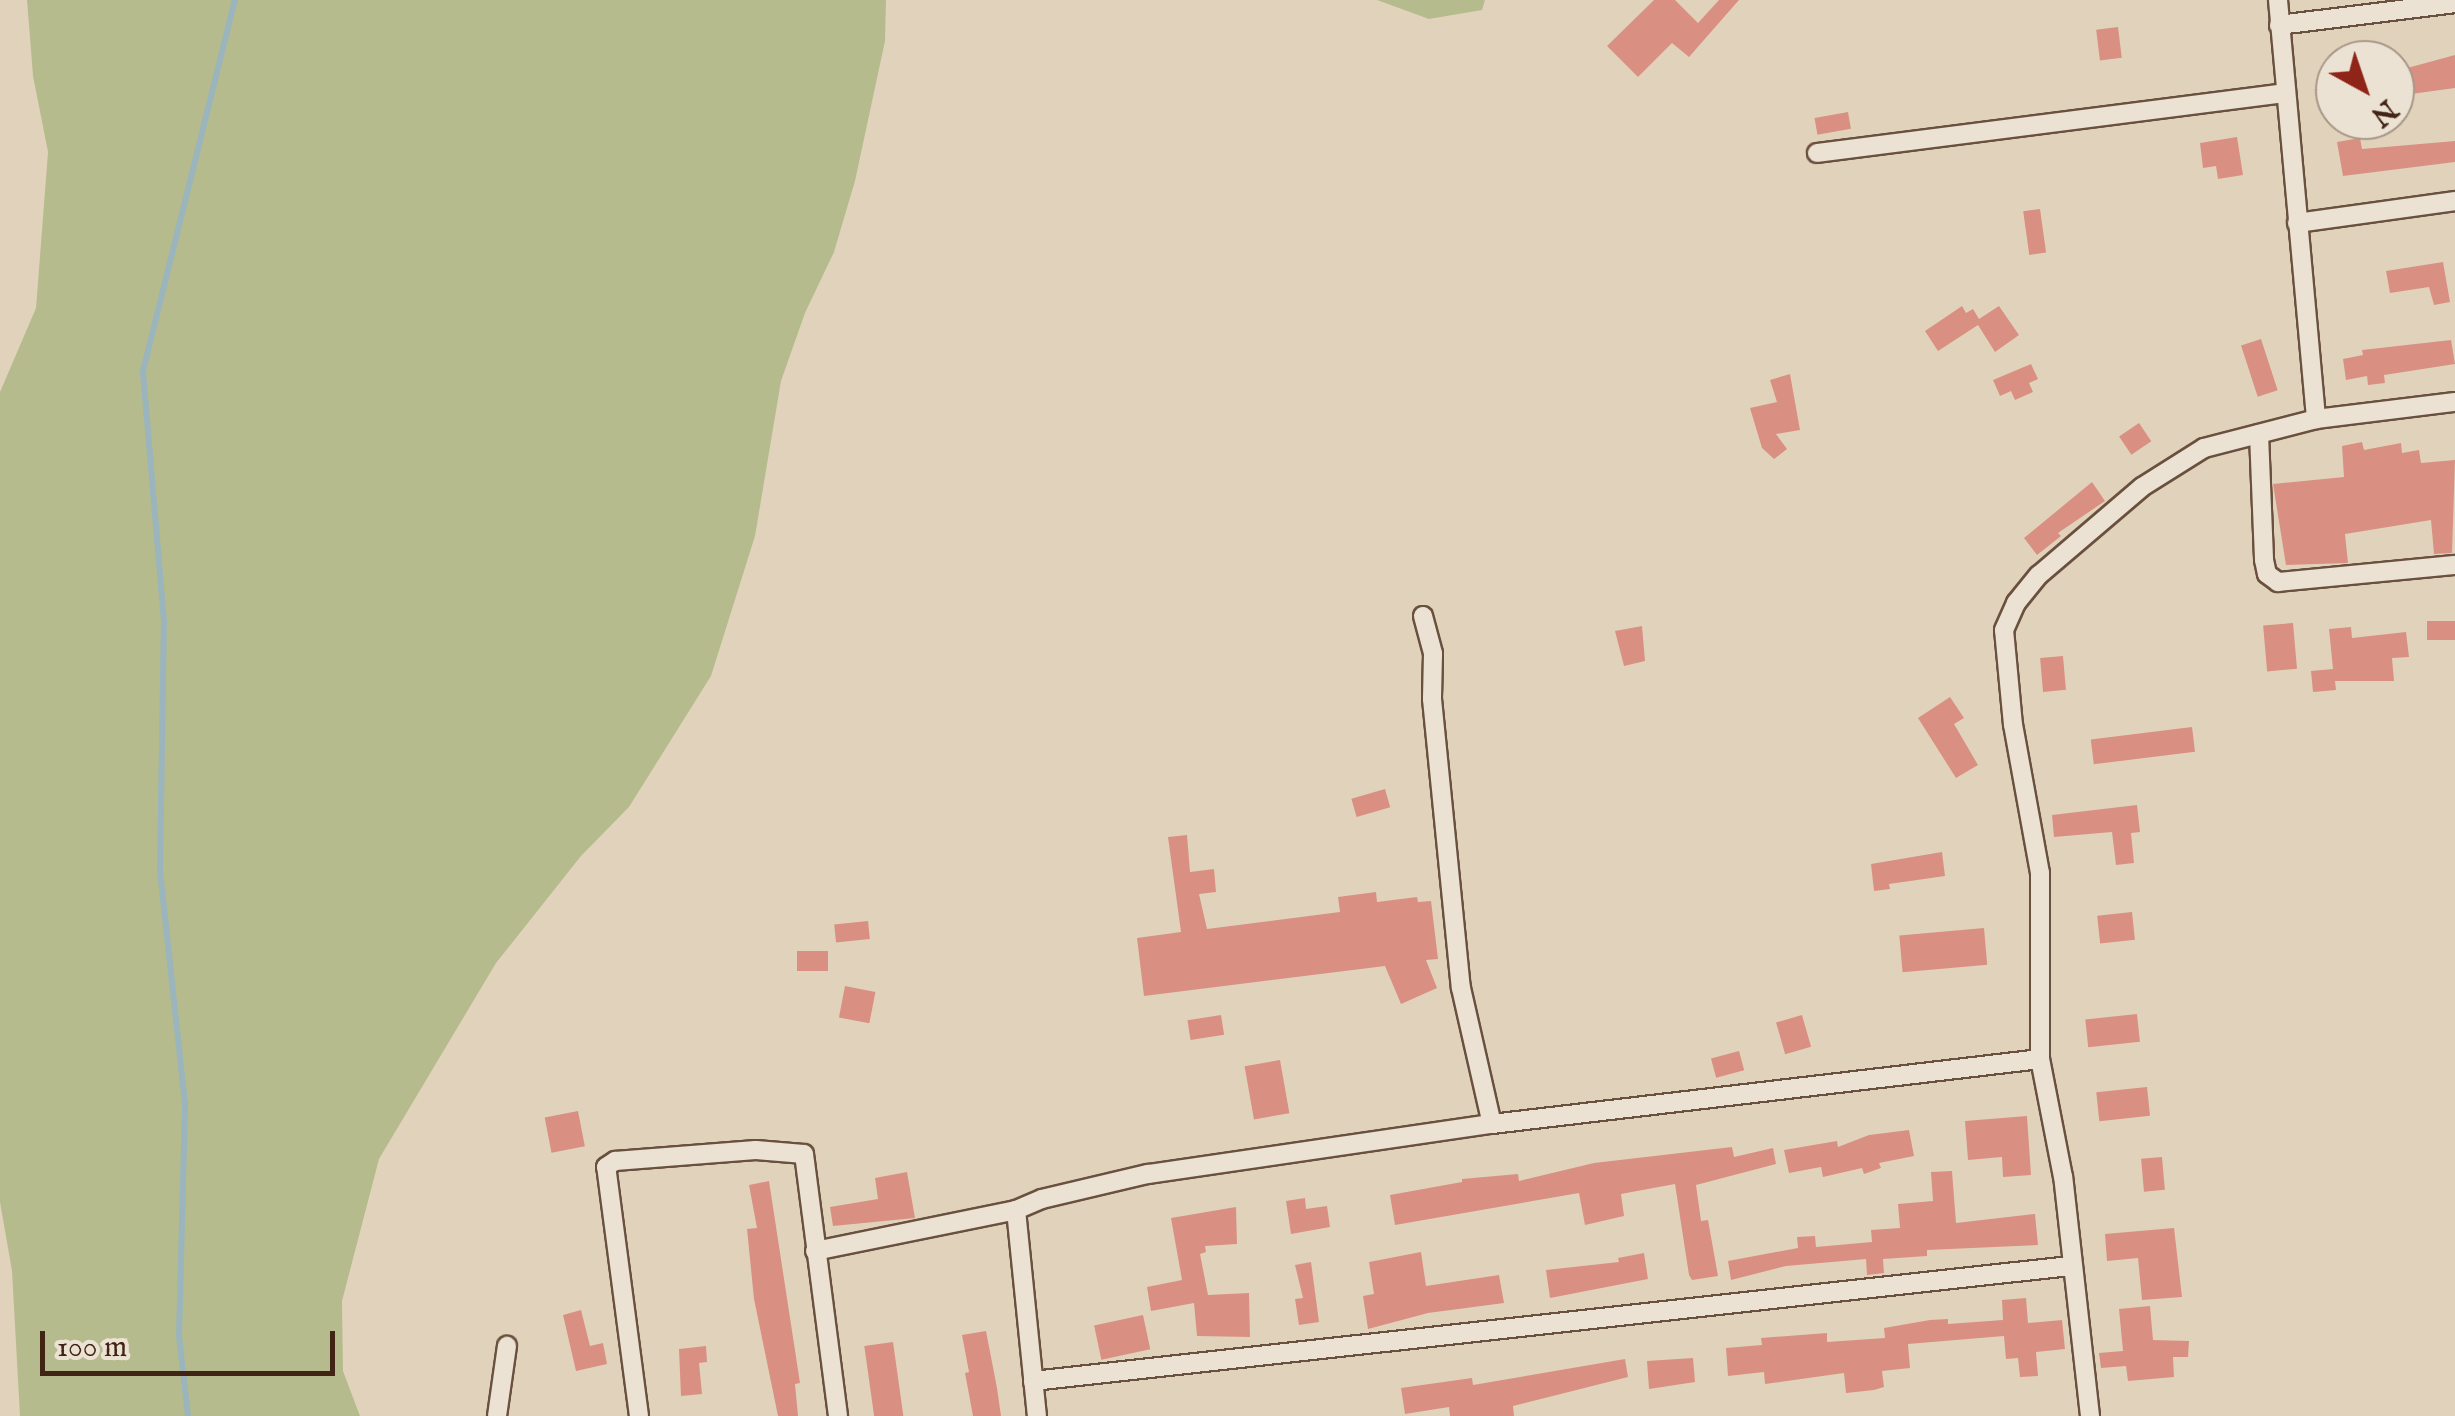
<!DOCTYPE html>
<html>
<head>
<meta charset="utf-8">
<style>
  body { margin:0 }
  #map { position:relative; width:2455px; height:1416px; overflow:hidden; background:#e1d3bb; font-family:"IM FELL English",serif }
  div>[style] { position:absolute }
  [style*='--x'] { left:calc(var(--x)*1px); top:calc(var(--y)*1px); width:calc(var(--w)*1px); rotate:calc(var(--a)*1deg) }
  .green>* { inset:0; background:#b6bb8d }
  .stream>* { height:6px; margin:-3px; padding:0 3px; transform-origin:3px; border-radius:3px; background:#9ab5bc }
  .building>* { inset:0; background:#d99082; transform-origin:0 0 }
  .roads { filter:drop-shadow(2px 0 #6a503e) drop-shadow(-2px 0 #6a503e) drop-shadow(0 2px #6a503e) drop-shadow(0 -2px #6a503e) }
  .street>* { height:18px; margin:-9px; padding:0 9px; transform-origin:9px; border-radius:9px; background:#ece2d3 }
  span { translate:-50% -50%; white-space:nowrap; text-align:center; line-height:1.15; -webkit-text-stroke:9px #ece2d3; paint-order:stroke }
  .north { position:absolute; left:2315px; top:40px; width:100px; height:100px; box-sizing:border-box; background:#ece2d3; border:2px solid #a89687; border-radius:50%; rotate:140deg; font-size:28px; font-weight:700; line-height:40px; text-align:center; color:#422415 }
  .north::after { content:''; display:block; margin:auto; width:35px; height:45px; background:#8f2418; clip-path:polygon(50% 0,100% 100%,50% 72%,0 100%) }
  .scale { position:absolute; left:40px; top:1331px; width:295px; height:45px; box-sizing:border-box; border:5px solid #422415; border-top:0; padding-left:12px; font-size:30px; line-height:35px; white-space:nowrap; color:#422415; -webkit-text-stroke:8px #ece2d3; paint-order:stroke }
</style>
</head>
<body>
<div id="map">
  <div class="green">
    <i style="clip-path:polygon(27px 0,886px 0,885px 41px,855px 181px,834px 252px,805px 313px,781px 381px,755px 536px,711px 676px,629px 807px,581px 856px,496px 963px,379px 1159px,342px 1301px,343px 1371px,360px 1416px,20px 1416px,12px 1271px,0 1202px,0 392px,36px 308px,48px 152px,33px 76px)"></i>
    <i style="clip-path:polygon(1377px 0,1485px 0,1482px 10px,1429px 19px)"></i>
  </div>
  <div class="stream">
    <i style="--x:188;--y:1416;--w:81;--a:-96.4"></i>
    <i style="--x:179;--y:1336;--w:232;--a:-88.5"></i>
    <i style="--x:185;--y:1104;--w:236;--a:-96.1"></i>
    <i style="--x:160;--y:869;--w:247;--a:-89.1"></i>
    <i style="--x:164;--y:622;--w:252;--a:-94.8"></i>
    <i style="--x:143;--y:371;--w:382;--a:-76.1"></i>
  </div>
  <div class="building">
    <i style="clip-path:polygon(1654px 0,1675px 0,1698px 23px,1719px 0,1739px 0,1689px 57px,1672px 43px,1638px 77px,1607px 46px)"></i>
    <i style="left:2118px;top:27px;width:31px;height:22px;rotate:83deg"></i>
    <i style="clip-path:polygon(2455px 55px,2455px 88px,2404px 95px,2400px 70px)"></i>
    <i style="left:1848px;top:112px;width:17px;height:34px;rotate:80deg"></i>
    <i style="clip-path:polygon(2237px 137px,2243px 175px,2218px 179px,2216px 166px,2203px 168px,2200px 143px)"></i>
    <i style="clip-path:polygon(2360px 138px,2362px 149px,2455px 141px,2455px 162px,2343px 176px,2337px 142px)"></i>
    <i style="left:2040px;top:209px;width:44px;height:17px;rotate:82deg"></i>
    <i style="clip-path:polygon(2443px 262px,2450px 302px,2434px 305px,2429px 287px,2390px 293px,2386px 271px)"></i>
    <i style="clip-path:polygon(1962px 306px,1966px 313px,1973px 309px,1979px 319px,1999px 306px,2019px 335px,1995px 352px,1978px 325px,1938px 351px,1925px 331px)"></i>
    <i style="left:2261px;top:339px;width:54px;height:21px;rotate:72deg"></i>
    <i style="clip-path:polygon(2451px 340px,2455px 364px,2384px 375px,2385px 383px,2368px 385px,2367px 376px,2346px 380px,2343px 359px,2363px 355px,2362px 350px)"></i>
    <i style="clip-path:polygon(2031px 364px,2038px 379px,2029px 383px,2033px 392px,2015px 400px,2011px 391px,2000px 396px,1993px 380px)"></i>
    <i style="clip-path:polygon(1790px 374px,1800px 430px,1776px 434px,1787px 449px,1774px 459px,1762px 448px,1750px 408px,1777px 402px,1770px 380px)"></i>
    <i style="left:2139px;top:423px;width:22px;height:24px;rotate:56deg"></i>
    <i style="clip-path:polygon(2362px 442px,2364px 450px,2401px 443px,2402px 453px,2419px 450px,2421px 463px,2455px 460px,2452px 553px,2434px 554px,2431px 520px,2345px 534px,2348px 563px,2286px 565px,2273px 484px,2344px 477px,2342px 446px)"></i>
    <i style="clip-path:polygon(2092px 482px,2105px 501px,2058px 533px,2061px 536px,2037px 555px,2024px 538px)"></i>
    <i style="left:2455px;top:621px;width:19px;height:28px;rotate:90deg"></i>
    <i style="left:2293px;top:623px;width:46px;height:30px;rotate:85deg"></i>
    <i style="clip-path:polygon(1642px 626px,1645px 661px,1624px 666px,1615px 631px)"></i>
    <i style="clip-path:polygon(2351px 627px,2352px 638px,2406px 632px,2409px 657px,2392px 658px,2394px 681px,2335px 681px,2336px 690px,2313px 692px,2311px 671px,2333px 669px,2329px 629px)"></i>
    <i style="left:2063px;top:656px;width:34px;height:23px;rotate:85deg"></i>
    <i style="clip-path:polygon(1950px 697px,1964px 718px,1954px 724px,1978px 765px,1956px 778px,1918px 718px)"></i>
    <i style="left:2192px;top:727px;width:25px;height:102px;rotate:83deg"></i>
    <i style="left:1385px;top:789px;width:19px;height:35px;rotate:74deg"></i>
    <i style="clip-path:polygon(2137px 805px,2140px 832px,2131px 833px,2134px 863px,2116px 865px,2112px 832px,2054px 837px,2052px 815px)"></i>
    <i style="clip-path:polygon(1187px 835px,1190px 872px,1214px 869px,1216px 892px,1199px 894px,1207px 929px,1340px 912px,1338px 897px,1376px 892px,1377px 902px,1417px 897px,1418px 902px,1431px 901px,1438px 959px,1426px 960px,1437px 988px,1401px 1004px,1385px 966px,1144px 996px,1137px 938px,1181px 932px,1168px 837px)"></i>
    <i style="clip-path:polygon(1942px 852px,1945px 876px,1889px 884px,1890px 889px,1874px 891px,1871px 864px)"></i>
    <i style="left:2132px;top:912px;width:28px;height:35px;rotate:84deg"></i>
    <i style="left:868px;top:921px;width:18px;height:34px;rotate:84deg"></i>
    <i style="left:1984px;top:928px;width:37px;height:85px;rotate:85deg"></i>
    <i style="left:797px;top:951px;width:31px;height:20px"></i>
    <i style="left:845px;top:986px;width:31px;height:32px;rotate:11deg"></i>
    <i style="left:2137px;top:1014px;width:28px;height:52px;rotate:84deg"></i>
    <i style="left:1221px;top:1015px;width:20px;height:34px;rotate:81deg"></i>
    <i style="left:1802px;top:1015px;width:33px;height:27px;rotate:74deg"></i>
    <i style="left:1739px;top:1051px;width:20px;height:29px;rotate:75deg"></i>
    <i style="left:1280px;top:1060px;width:54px;height:36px;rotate:80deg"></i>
    <i style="left:2147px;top:1087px;width:29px;height:51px;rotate:84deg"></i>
    <i style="left:578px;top:1111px;width:36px;height:34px;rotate:79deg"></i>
    <i style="clip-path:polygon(2027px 1116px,2031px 1175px,2003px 1177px,2002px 1157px,1968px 1160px,1965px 1121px)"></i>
    <i style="clip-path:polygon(1909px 1130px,1914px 1156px,1879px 1163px,1881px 1168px,1864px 1174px,1862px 1168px,1823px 1177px,1821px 1167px,1789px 1173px,1784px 1150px,1837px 1141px,1838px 1147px,1869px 1135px)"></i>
    <i style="clip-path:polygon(1732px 1147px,1734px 1157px,1773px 1148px,1776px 1164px,1696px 1185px,1701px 1221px,1708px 1220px,1718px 1276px,1692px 1280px,1689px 1275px,1675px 1184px,1621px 1194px,1624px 1216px,1585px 1225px,1579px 1193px,1395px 1225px,1390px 1195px,1462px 1182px,1462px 1179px,1518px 1174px,1519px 1181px,1594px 1163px)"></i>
    <i style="left:2162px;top:1157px;width:33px;height:21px;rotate:85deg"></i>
    <i style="clip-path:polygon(1952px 1171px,1956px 1223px,2035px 1214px,2038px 1245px,1927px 1250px,1927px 1256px,1883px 1259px,1884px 1273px,1867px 1275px,1866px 1259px,1786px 1266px,1731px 1280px,1728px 1261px,1798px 1248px,1797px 1237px,1815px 1236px,1816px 1247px,1872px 1242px,1871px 1230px,1900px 1228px,1898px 1204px,1933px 1201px,1931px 1172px)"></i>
    <i style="clip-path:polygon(907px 1172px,915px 1218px,833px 1226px,830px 1207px,878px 1199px,875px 1178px)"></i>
    <i style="clip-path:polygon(769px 1181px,800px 1383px,795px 1384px,798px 1416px,778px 1416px,754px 1299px,747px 1229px,757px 1228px,749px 1185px)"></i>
    <i style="clip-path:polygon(1305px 1198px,1306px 1209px,1327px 1206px,1330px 1227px,1291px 1234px,1286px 1201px)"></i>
    <i style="clip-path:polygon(1236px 1207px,1237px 1244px,1205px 1246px,1206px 1252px,1200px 1254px,1208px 1295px,1249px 1293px,1250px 1337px,1197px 1336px,1194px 1303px,1151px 1311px,1147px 1287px,1182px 1280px,1171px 1218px)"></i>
    <i style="clip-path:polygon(2174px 1228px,2182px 1297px,2142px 1300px,2138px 1258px,2107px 1261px,2105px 1234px)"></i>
    <i style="clip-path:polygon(1421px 1252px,1426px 1286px,1499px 1275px,1504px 1303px,1428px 1313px,1368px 1329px,1363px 1296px,1374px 1294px,1369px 1262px)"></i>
    <i style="clip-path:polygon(1644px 1253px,1648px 1279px,1550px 1298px,1546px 1270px,1619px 1262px,1618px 1258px)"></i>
    <i style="clip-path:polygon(1311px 1262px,1319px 1322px,1299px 1325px,1295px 1299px,1303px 1298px,1295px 1265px)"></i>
    <i style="clip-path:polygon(2026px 1298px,2028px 1323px,2062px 1320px,2065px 1349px,2036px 1352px,2038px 1376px,2020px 1377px,2018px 1358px,2006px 1359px,2004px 1336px,1908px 1344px,1910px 1368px,1882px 1371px,1884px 1387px,1874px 1390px,1846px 1393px,1844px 1373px,1765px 1384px,1764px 1372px,1728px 1376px,1726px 1348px,1762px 1345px,1761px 1338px,1827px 1333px,1827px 1342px,1885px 1338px,1884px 1328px,1930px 1320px,1948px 1319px,1948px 1324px,2003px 1320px,2002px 1300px)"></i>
    <i style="clip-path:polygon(2150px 1306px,2153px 1340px,2189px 1341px,2188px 1357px,2173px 1357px,2174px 1377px,2128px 1381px,2126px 1366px,2101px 1368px,2099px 1353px,2123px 1351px,2119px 1309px)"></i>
    <i style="clip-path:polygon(581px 1310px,590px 1346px,603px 1343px,607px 1364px,576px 1371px,563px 1315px)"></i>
    <i style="left:1143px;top:1315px;width:35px;height:50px;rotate:78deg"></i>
    <i style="clip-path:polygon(986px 1331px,997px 1388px,1001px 1416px,973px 1416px,965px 1373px,969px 1372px,962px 1335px)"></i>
    <i style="left:893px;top:1342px;width:75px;height:29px;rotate:82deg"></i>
    <i style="clip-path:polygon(706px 1346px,707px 1362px,699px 1363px,702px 1394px,681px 1396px,679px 1349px)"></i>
    <i style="clip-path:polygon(1693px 1358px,1695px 1382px,1649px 1389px,1647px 1361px)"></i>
    <i style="clip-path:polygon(1625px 1359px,1628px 1377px,1513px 1406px,1514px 1416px,1450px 1416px,1449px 1407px,1405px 1414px,1401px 1388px,1472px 1378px,1473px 1385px)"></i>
  </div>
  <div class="roads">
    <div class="street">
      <i style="--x:2278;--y:0;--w:421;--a:84.8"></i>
      <i style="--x:2279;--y:25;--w:177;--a:-7.1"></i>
      <i style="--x:1817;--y:153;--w:472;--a:-7.3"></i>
      <i style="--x:2297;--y:223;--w:160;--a:-7.9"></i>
      <i style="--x:2259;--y:434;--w:126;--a:87.7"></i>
      <i style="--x:2264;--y:560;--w:14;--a:78"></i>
      <i style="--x:2267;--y:574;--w:14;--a:36"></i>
      <i style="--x:2278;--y:582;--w:178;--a:-5.5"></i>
      <i style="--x:1423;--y:616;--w:39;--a:75"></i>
      <i style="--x:1433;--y:654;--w:45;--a:91.3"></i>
      <i style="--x:1432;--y:699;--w:290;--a:84.3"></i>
      <i style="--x:1461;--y:988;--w:139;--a:77.2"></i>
      <i style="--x:1016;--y:1210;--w:207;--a:84.2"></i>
      <i style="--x:815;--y:1251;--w:205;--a:-11.5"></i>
      <i style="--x:1016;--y:1210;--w:28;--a:-23"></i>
      <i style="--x:1042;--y:1199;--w:109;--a:-13.3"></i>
      <i style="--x:1148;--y:1174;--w:348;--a:-8.3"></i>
      <i style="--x:1492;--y:1124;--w:552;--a:-6.76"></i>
      <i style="--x:1033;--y:1381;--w:1043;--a:-6.33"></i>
      <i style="--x:497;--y:1416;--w:71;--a:-81.9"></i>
      <i style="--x:639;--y:1416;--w:251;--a:-97.5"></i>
      <i style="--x:606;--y:1167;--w:11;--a:-34"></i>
      <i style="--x:615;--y:1161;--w:141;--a:-4.5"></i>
      <i style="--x:756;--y:1150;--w:48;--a:4.8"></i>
      <i style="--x:804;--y:1154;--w:264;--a:82.6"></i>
      <i style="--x:2090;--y:1416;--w:241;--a:-96.4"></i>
      <i style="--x:2063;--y:1177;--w:120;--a:-101"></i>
      <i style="--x:2040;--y:1059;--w:186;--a:-90"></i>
      <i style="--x:2040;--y:873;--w:150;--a:-100.3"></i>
      <i style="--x:2013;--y:725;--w:95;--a:-95.4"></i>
      <i style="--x:2004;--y:630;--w:30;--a:-66"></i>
      <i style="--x:2016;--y:603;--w:36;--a:-51"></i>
      <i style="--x:2039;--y:575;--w:135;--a:-40.5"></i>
      <i style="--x:2142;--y:487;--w:73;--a:-32.2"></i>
      <i style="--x:2204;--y:448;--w:116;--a:-14.5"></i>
      <i style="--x:2316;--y:419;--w:140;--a:-7"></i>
    </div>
  </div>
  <div class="north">N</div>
  <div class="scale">100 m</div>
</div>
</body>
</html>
